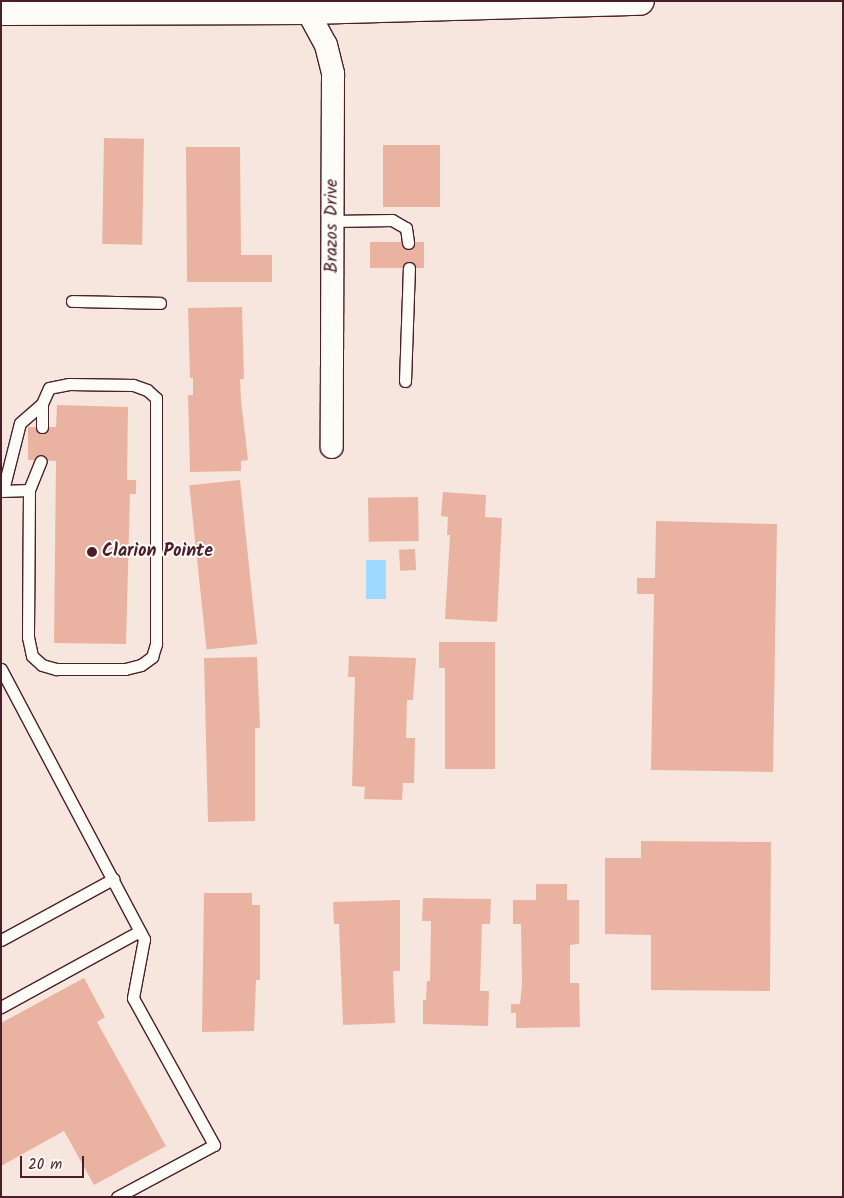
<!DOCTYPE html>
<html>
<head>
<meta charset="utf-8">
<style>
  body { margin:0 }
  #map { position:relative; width:844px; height:1198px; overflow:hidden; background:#f7e6dd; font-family:Kalam,sans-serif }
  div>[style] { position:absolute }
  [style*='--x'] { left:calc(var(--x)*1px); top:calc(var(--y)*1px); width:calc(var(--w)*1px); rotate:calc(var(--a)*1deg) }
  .water>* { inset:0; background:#9ed9ff; transform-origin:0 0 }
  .building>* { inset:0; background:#eab3a1; transform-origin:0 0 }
  .roads { filter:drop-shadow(1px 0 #4a1f2b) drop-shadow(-1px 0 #4a1f2b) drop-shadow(0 1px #4a1f2b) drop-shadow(0 -1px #4a1f2b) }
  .service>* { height:11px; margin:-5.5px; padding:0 5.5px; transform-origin:5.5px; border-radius:5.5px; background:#fdfcf7 }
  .minor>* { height:22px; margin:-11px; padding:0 11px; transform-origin:11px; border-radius:11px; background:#fdfcf7 }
  .primary>* { height:28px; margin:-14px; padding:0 14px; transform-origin:14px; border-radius:14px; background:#fdfcf7 }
  .dots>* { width:14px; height:14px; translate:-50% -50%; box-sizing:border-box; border:2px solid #fdfcf7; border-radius:50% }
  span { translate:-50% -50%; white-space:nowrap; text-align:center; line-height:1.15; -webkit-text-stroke:4px #fdfcf7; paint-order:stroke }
  .street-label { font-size:18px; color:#4a1f2b }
  .poi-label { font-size:18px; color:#4a1f2b; font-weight:700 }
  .left { translate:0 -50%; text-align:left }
  .frame { position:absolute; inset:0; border:2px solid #4a1f2b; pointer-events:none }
  .scale { position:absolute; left:20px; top:1156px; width:64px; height:22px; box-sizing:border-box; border:2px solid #4a1f2b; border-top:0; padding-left:6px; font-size:15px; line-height:18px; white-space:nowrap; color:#4a1f2b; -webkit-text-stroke:4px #fdfcf7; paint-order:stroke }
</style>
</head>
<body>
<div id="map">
  <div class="water">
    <i style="left:366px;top:560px;width:20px;height:39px"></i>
  </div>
  <div class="building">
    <i style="left:104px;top:138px;width:40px;height:106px;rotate:1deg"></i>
    <i style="left:383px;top:145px;width:57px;height:62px"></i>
    <i style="clip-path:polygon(186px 147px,240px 147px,241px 255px,272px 255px,272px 282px,187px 282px)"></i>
    <i style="left:424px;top:242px;width:26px;height:54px;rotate:90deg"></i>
    <i style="clip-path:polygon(242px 307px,244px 379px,240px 379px,241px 400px,248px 460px,241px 461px,241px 471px,190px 472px,188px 395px,193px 395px,193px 378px,190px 378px,188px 308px)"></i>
    <i style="clip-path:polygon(57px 405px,128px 407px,127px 480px,136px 480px,136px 494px,130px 494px,126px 644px,54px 643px,56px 461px,28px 460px,28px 427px,56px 427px)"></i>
    <i style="left:240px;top:480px;width:165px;height:51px;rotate:84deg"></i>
    <i style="clip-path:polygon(443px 492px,486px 495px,485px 517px,502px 518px,497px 622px,445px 619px,450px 535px,447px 535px,448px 517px,441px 516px)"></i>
    <i style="left:418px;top:497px;width:44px;height:50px;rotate:89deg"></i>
    <i style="clip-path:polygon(656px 521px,777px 524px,773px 772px,651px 770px,654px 594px,637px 594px,637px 578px,655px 578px)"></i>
    <i style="left:415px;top:549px;width:21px;height:16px;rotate:87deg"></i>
    <i style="clip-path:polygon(439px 642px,495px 642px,495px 769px,445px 769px,445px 668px,439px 668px)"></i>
    <i style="clip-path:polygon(349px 656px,416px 658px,413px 700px,407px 700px,406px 738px,415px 738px,414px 783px,403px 783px,402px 800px,364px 799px,365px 787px,352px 786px,355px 677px,348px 677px)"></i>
    <i style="clip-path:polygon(257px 657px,260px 728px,255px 728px,255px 821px,208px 822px,204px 658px)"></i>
    <i style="clip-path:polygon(641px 841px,771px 842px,770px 991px,651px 990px,651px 935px,605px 934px,605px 858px,641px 858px)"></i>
    <i style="clip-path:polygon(536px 884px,567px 884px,567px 900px,579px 900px,579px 944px,570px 945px,570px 983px,579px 983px,580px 1027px,516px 1028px,516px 1013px,511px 1013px,511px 1004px,520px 1004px,522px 984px,521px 924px,513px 924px,513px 900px,536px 900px)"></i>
    <i style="clip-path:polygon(204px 893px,252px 893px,252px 905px,260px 905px,260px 980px,256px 980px,254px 1031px,202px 1032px)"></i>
    <i style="clip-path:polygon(423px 898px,491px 899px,490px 924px,482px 924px,480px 991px,489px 991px,488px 1026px,423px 1024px,423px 1000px,426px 1000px,427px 981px,430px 981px,431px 921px,422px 921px)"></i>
    <i style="clip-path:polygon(400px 900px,400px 971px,393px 971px,395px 1023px,343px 1025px,339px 924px,334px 924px,333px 902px)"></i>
    <i style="clip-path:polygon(84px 978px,105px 1017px,97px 1022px,166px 1146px,94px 1185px,64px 1131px,1px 1166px,1px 1023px)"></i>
  </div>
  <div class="roads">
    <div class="service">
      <i style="--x:333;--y:221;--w:59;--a:-1"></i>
      <i style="--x:392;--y:220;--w:16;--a:30"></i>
      <i style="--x:406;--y:228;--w:15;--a:82"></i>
      <i style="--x:72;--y:301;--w:88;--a:1.3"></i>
      <i style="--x:405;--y:381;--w:113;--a:-88"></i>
      <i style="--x:3;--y:490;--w:69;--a:-75.8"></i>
      <i style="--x:20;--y:423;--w:29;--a:-41"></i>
      <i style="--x:29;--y:490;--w:31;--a:-68"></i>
      <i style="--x:1;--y:491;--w:28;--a:-2"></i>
      <i style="--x:29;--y:490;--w:147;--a:90.4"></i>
      <i style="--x:28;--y:637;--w:19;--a:78"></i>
      <i style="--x:32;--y:656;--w:13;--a:42"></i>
      <i style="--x:42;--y:665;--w:15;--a:16"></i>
      <i style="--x:56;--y:669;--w:69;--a:0"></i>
      <i style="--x:125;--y:669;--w:16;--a:-14"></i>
      <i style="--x:141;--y:665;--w:14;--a:-36"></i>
      <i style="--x:152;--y:657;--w:14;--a:-73"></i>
      <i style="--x:156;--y:644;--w:246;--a:-90"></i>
      <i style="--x:156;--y:398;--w:12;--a:-138"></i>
      <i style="--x:147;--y:390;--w:15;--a:-160"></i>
      <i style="--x:133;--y:385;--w:64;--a:-179.1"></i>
      <i style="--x:69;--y:384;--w:20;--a:169"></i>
      <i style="--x:49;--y:388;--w:17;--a:114"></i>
      <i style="--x:42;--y:404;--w:23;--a:90"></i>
      <i style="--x:1;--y:669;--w:306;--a:62.1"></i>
      <i style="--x:144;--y:939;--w:60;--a:100.6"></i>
      <i style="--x:133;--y:998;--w:168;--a:61.1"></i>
      <i style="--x:214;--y:1145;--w:110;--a:151.8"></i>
      <i style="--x:1;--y:940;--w:128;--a:-28.6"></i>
      <i style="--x:1;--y:1007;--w:158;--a:-28.7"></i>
    </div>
    <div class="minor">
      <i style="--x:302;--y:1;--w:50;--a:61.4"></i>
      <i style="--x:326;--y:45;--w:30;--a:76"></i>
      <i style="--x:333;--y:74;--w:373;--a:90.2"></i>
    </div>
    <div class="primary">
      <i style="--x:1;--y:11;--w:308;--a:-0.2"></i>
      <i style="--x:309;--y:10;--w:331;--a:-1.6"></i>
    </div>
  </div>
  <div class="dots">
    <i style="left:92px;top:552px;background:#4a1f2b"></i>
  </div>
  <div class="street-label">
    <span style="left:333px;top:226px;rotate:-90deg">Brazos Drive</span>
  </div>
  <div class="poi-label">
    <span class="left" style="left:102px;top:552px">Clarion Pointe</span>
  </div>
  <div class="frame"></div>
  <div class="scale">20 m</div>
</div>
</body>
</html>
